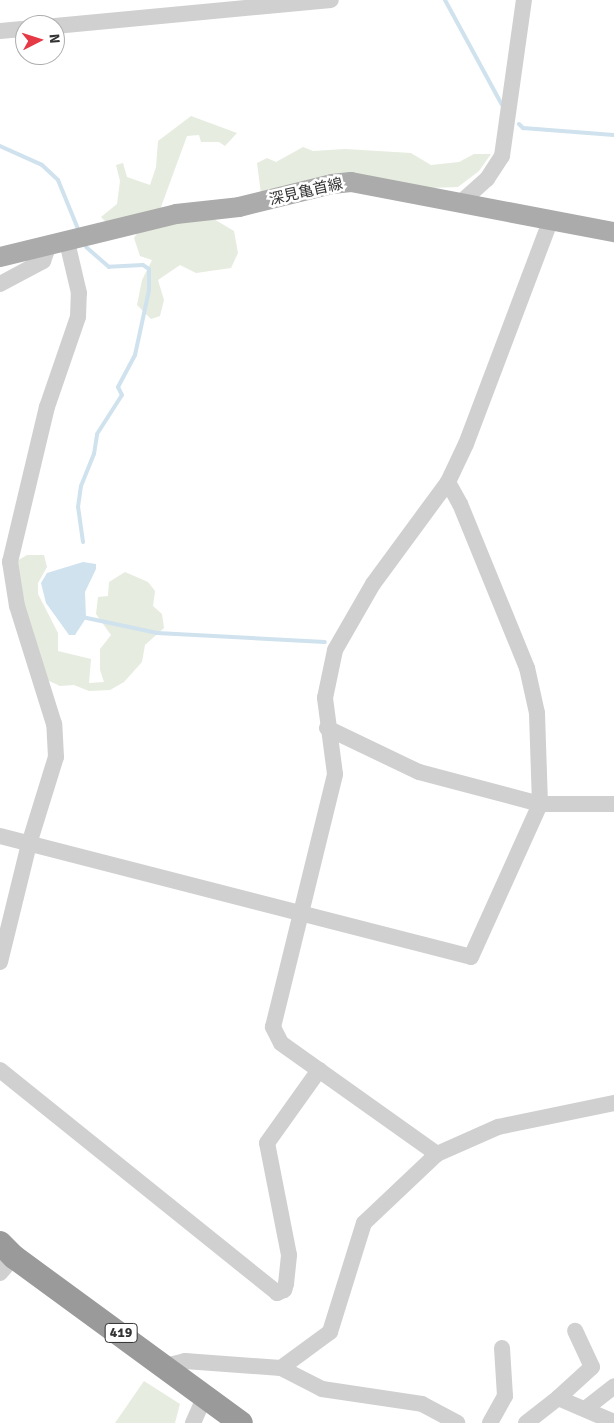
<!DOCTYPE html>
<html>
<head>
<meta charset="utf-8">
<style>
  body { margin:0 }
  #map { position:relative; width:614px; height:1423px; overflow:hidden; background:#fff; font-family:Signika,"Noto Sans JP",sans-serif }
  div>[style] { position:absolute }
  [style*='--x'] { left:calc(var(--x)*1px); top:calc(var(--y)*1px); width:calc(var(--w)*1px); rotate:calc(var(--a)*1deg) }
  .green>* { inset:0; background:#e6ecdf }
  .water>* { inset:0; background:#cfe2ee }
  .stream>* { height:4px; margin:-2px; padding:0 2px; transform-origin:2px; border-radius:2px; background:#cfe2ee }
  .minor>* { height:16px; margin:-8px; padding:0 8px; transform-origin:8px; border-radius:8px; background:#d0d0d0 }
  .major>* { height:20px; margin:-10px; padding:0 10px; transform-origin:10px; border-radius:10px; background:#ababab }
  .highway>* { height:24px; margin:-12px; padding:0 12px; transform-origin:12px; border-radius:12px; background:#9a9a9a }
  span { translate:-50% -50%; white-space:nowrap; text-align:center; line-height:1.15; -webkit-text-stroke:5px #fff; paint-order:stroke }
  .shield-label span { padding:1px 4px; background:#fff; border:1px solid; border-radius:4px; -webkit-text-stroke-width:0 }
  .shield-label { font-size:14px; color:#333; font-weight:700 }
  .street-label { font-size:15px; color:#333 }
  .north { position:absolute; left:15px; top:15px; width:50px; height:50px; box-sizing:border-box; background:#fff; border:1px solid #adadad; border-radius:50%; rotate:85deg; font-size:14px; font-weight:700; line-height:20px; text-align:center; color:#333 }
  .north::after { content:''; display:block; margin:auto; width:18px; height:22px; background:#e63946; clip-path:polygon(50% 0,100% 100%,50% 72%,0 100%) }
</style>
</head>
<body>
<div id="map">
  <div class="green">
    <i style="clip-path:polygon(191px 116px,237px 133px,225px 146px,219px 142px,201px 142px,199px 135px,187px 136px,161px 207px,163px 221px,207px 215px,234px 231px,238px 253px,231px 268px,196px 273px,180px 265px,158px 280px,164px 300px,160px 316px,151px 319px,137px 305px,142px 280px,152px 260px,140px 256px,134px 238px,140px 229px,107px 223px,101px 217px,117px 204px,120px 181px,116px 165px,123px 163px,127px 177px,150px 185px,156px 167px,158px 141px)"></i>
    <i style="clip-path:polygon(303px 147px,313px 151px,345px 149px,411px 153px,431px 165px,459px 162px,474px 154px,491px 154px,479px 171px,458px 187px,261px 194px,257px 163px,267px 158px,276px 162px)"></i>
    <i style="clip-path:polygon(27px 555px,44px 555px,47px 567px,38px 583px,38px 594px,58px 633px,58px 651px,91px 659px,89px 683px,104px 682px,100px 670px,100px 649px,111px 635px,96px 614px,98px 597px,108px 596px,109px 582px,125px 572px,148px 582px,155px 591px,153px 606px,162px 614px,164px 628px,145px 645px,142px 662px,124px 682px,110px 690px,89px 691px,74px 685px,60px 686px,45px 679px,32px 639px,15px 562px)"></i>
    <i style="clip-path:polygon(144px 1381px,180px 1404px,175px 1423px,115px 1423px)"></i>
  </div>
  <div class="water">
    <i style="clip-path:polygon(83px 562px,96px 564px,96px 569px,85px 592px,86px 618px,75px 635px,69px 635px,46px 603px,41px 583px,47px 573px)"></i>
  </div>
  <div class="stream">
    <i style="--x:445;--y:0;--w:119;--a:61.5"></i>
    <i style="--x:519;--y:124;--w:6;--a:45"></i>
    <i style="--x:523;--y:128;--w:91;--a:4.4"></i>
    <i style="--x:0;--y:146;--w:46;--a:24.3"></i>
    <i style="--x:42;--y:165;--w:22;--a:43"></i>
    <i style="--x:58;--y:180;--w:53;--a:67.8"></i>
    <i style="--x:83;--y:542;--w:35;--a:-98"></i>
    <i style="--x:78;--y:507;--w:21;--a:-82"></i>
    <i style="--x:81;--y:486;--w:35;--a:-68"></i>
    <i style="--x:94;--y:454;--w:20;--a:-81"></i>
    <i style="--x:97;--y:434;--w:46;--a:-57.3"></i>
    <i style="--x:122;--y:395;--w:9;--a:-117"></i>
    <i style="--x:118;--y:387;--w:36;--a:-62"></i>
    <i style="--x:135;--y:355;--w:66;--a:-77.8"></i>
    <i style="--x:149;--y:290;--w:21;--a:-90"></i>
    <i style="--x:149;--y:269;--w:7;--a:-146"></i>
    <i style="--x:143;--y:265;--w:34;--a:177"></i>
    <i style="--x:109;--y:267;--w:30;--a:-139"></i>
    <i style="--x:82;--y:617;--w:77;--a:12"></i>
    <i style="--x:157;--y:633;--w:168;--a:3.1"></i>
  </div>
  <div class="minor">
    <i style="--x:55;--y:26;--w:277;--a:-5.4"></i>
    <i style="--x:0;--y:31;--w:25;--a:-5"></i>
    <i style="--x:459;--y:204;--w:38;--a:-42"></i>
    <i style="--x:487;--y:179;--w:27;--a:-57"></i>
    <i style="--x:502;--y:156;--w:158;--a:-82"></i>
    <i style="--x:0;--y:284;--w:49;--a:-28.1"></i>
    <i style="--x:43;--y:261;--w:15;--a:-70"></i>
    <i style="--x:327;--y:728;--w:102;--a:25.6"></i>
    <i style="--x:419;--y:772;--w:125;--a:14.8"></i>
    <i style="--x:540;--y:804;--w:74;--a:0"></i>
    <i style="--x:0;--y:836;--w:486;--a:14.4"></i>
    <i style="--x:471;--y:957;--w:168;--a:-65.7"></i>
    <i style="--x:540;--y:804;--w:91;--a:-91.9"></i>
    <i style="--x:537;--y:713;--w:46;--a:-102.5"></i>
    <i style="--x:527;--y:668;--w:177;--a:-112.2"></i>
    <i style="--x:460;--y:504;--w:25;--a:-119"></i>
    <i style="--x:0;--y:962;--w:122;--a:-76.2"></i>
    <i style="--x:29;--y:844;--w:91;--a:-72.8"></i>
    <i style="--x:56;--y:757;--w:33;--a:-93"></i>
    <i style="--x:54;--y:724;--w:124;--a:-107.4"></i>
    <i style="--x:17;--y:606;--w:45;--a:-99"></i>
    <i style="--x:10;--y:562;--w:159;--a:-76.6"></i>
    <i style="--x:47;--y:407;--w:95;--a:-71"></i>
    <i style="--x:78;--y:317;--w:24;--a:-88"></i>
    <i style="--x:79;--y:293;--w:52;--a:-103.2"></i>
    <i style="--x:0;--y:1070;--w:356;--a:38.8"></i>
    <i style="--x:277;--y:1293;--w:8;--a:-23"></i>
    <i style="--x:284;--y:1290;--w:6;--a:-72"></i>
    <i style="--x:286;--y:1284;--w:29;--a:-84"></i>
    <i style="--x:289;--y:1255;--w:114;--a:-101.1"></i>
    <i style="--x:267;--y:1143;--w:90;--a:-54.5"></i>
    <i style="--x:437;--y:1154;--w:191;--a:-144.6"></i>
    <i style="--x:281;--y:1043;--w:18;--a:-117"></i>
    <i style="--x:273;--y:1027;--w:260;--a:-76.2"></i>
    <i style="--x:335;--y:774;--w:77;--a:-97.5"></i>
    <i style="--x:325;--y:698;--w:49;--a:-78.2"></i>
    <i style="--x:335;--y:650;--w:76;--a:-60.1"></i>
    <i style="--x:373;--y:584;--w:127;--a:-53.7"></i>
    <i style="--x:448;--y:482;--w:42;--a:-64.7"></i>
    <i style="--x:466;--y:444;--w:237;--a:-69.3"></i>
    <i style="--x:0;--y:1273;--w:21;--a:-49"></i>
    <i style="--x:165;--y:1366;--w:21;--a:-14"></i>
    <i style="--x:185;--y:1361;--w:96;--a:4.2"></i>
    <i style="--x:281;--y:1368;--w:46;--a:27.1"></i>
    <i style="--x:322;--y:1389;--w:101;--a:8.5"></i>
    <i style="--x:422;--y:1404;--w:40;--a:28"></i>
    <i style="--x:281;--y:1368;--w:61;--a:-36.3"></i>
    <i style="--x:330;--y:1332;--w:114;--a:-72.7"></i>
    <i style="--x:364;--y:1223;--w:100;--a:-43.4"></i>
    <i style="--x:437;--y:1154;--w:67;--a:-23.9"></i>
    <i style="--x:498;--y:1127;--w:118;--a:-11.7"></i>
    <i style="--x:558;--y:1398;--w:46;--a:-42.4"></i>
    <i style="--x:592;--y:1367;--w:40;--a:-115"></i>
    <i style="--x:585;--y:1409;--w:37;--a:-38"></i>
    <i style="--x:193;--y:1423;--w:30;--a:-66"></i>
    <i style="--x:490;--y:1423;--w:31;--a:-61"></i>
    <i style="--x:505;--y:1396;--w:48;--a:-93.6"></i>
    <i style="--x:526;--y:1423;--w:41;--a:-38"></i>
    <i style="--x:558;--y:1398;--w:61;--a:23.2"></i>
  </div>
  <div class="major">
    <i style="--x:0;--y:257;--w:181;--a:-13.7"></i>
    <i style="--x:176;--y:214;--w:63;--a:-6.3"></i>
    <i style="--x:239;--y:207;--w:96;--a:-13.9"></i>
    <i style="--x:332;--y:184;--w:19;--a:-6"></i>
    <i style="--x:351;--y:182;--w:268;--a:10.8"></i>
  </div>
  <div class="highway">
    <i style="--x:0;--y:1243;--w:20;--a:45"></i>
    <i style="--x:14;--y:1257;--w:281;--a:36.2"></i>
  </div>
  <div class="shield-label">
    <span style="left:121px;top:1333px">419</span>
  </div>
  <div class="street-label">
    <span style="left:306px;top:192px;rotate:-13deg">深見亀首線</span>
  </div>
  <div class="north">N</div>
</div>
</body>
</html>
